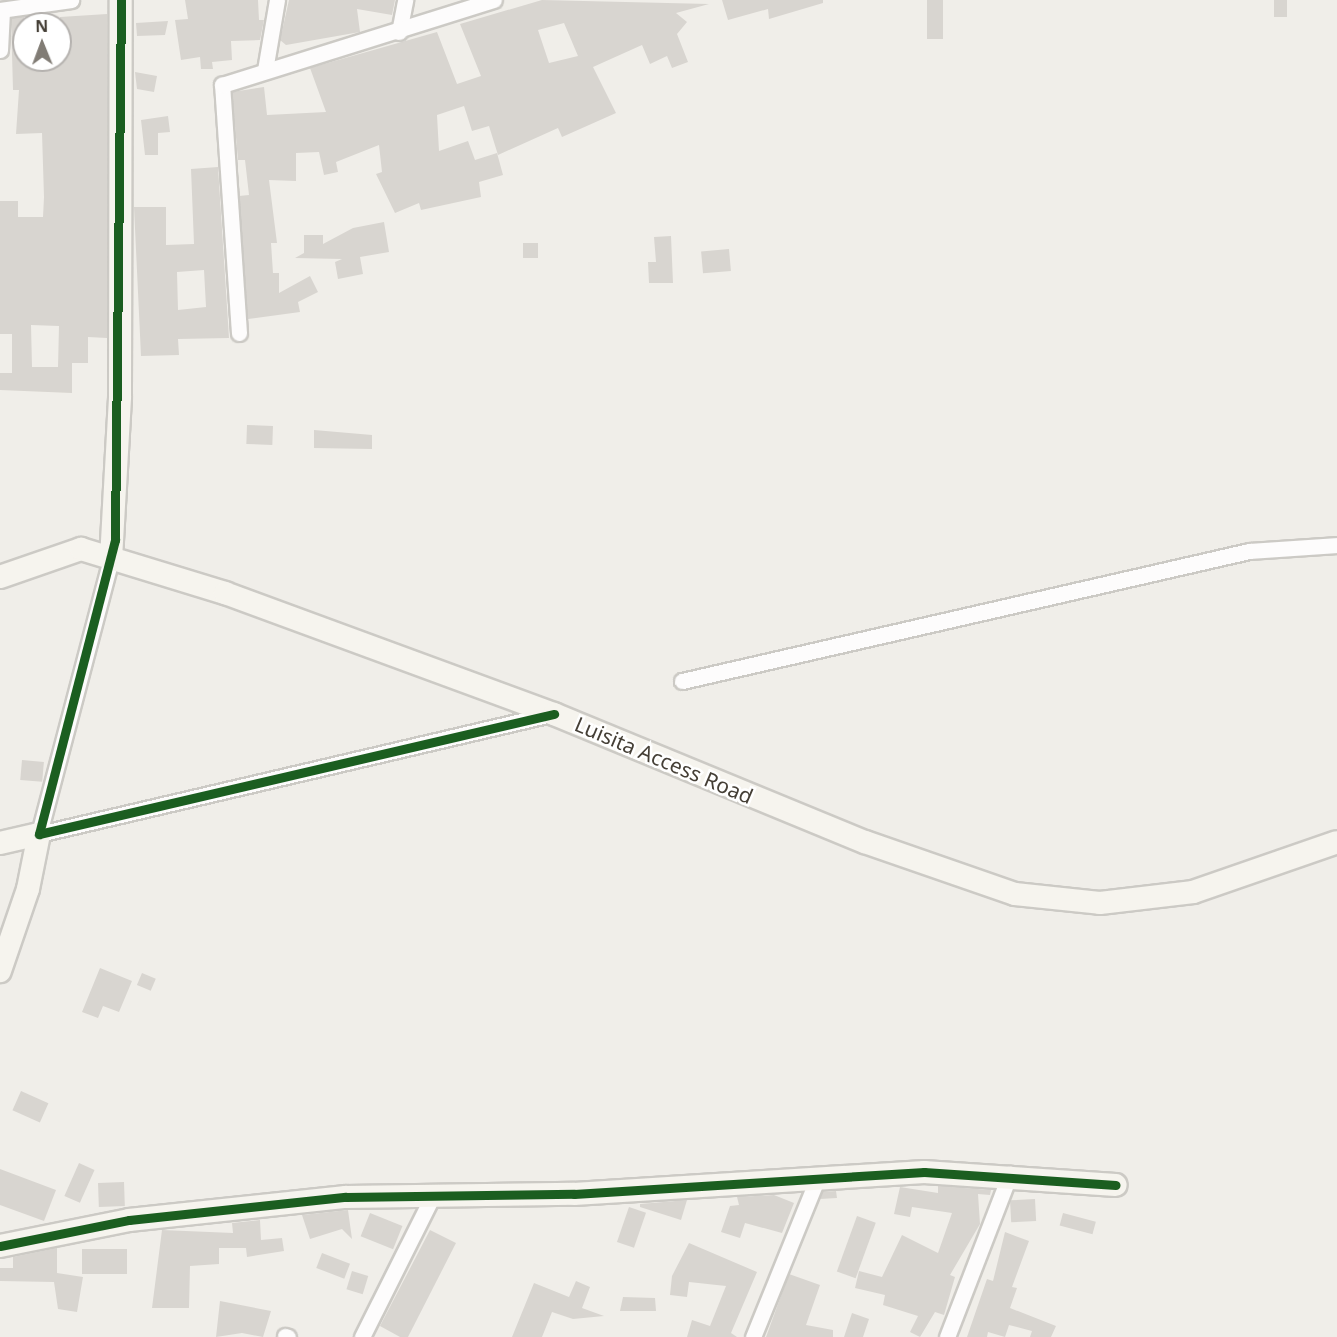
<!DOCTYPE html>
<html>
<head>
<meta charset="utf-8">
<style>
  body { margin:0 }
  #map { position:relative; width:1337px; height:1337px; overflow:hidden; background:#f0eee9; font-family:"Noto Sans",sans-serif }
  div>[style] { position:absolute }
  [style*='--x'] { left:calc(var(--x)*1px); top:calc(var(--y)*1px); width:calc(var(--w)*1px); rotate:calc(var(--a)*1deg) }
  .building>* { inset:0; background:#d8d5d0; transform-origin:0 0 }
  .roads { filter:drop-shadow(2px 0 #cccac5) drop-shadow(-2px 0 #cccac5) drop-shadow(0 2px #cccac5) drop-shadow(0 -2px #cccac5) }
  .street>* { height:15px; margin:-7.5px; padding:0 7.5px; transform-origin:7.5px; border-radius:7.5px; background:#fdfcfc }
  .secondary>* { height:22px; margin:-11px; padding:0 11px; transform-origin:11px; border-radius:11px; background:#f6f4ee }
  .cycleway>* { height:9px; margin:-4.5px; padding:0 4.5px; transform-origin:4.5px; border-radius:4.5px; background:#1b5e20 }
  span { translate:-50% -50%; white-space:nowrap; text-align:center; line-height:1.15; -webkit-text-stroke:5px #fff; paint-order:stroke }
  .street-label { font-size:21px; color:#453f36 }
  .north { position:absolute; left:12px; top:12px; width:60px; height:60px; box-sizing:border-box; background:#fff; border:2px solid #b5b2af; border-radius:50%; rotate:359deg; font-size:16px; font-weight:700; line-height:24px; text-align:center; color:#453f36 }
  .north::after { content:''; display:block; margin:auto; width:21px; height:27px; background:#817c75; clip-path:polygon(50% 0,100% 100%,50% 72%,0 100%) }
</style>
</head>
<body>
<div id="map">
  <div class="building">
    <i style="clip-path:polygon(185px 0,258px 0,259px 20px,264px 20px,260px 40px,231px 41px,232px 60px,212px 62px,213px 69px,201px 69px,200px 57px,181px 60px,175px 20px,188px 19px)"></i>
    <i style="clip-path:polygon(289px 0,395px 0,392px 15px,357px 9px,360px 32px,286px 45px,280px 40px)"></i>
    <i style="clip-path:polygon(evenodd,542px 0,709px 4px,676px 13px,687px 22px,677px 34px,688px 62px,672px 68px,667px 56px,650px 64px,642px 45px,593px 67px,616px 113px,562px 137px,558px 128px,498px 155px,489px 126px,472px 131px,464px 106px,437px 115px,439px 151px,468px 141px,475px 160px,497px 153px,503px 175px,479px 182px,481px 197px,421px 210px,419px 203px,395px 213px,376px 174px,382px 172px,379px 145px,336px 162px,338px 172px,324px 175px,319px 152px,296px 153px,296px 181px,269px 180px,277px 243px,271px 243px,273px 273px,279px 273px,279px 293px,310px 276px,318px 292px,298px 302px,300px 312px,248px 319px,239px 196px,249px 195px,245px 160px,238px 160px,232px 92px,264px 87px,267px 115px,326px 112px,310px 68px,437px 32px,457px 84px,481px 76px,460px 24px,542px 0,564px 23px,578px 56px,549px 63px,538px 30px,564px 23px)"></i>
    <i style="clip-path:polygon(722px 0,823px 0,823px 3px,769px 19px,768px 9px,728px 20px)"></i>
    <i style="left:927px;top:0;width:16px;height:39px"></i>
    <i style="left:1274px;top:0;width:13px;height:17px"></i>
    <i style="clip-path:polygon(evenodd,107px 14px,107px 338px,88px 337px,88px 363px,72px 363px,72px 393px,0 390px,0 373px,12px 373px,12px 334px,0 334px,0 201px,18px 201px,18px 217px,43px 217px,44px 197px,42px 133px,16px 134px,19px 90px,13px 90px,11px 18px,24px 16px,24px 60px,60px 60px,60px 17px,107px 14px,31px 325px,59px 326px,58px 367px,32px 367px,31px 325px)"></i>
    <i style="clip-path:polygon(168px 21px,165px 35px,137px 36px,136px 23px)"></i>
    <i style="clip-path:polygon(135px 72px,157px 76px,154px 92px,137px 89px)"></i>
    <i style="clip-path:polygon(168px 116px,170px 132px,158px 133px,158px 155px,145px 155px,141px 120px)"></i>
    <i style="clip-path:polygon(evenodd,218px 167px,229px 338px,178px 339px,179px 355px,141px 356px,134px 207px,166px 207px,166px 245px,194px 244px,191px 169px,218px 167px,204px 270px,206px 307px,178px 310px,177px 272px,204px 270px)"></i>
    <i style="clip-path:polygon(384px 222px,389px 252px,360px 257px,363px 274px,338px 279px,335px 262px,342px 259px,295px 258px,304px 253px,304px 235px,323px 235px,323px 244px,353px 228px)"></i>
    <i style="clip-path:polygon(671px 236px,673px 283px,649px 283px,648px 262px,656px 262px,654px 237px)"></i>
    <i style="left:523px;top:243px;width:15px;height:15px"></i>
    <i style="left:729px;top:249px;width:22px;height:28px;rotate:85deg"></i>
    <i style="left:247px;top:425px;width:26px;height:19px;rotate:2deg"></i>
    <i style="clip-path:polygon(314px 430px,372px 435px,372px 449px,314px 448px)"></i>
    <i style="left:22px;top:760px;width:22px;height:20px;rotate:5deg"></i>
    <i style="clip-path:polygon(100px 968px,132px 981px,119px 1012px,103px 1006px,98px 1018px,82px 1012px)"></i>
    <i style="left:142px;top:973px;width:15px;height:13px;rotate:23deg"></i>
    <i style="left:21px;top:1091px;width:30px;height:21px;rotate:24deg"></i>
    <i style="left:79px;top:1163px;width:17px;height:36px;rotate:24deg"></i>
    <i style="clip-path:polygon(0 1169px,56px 1190px,44px 1221px,0 1205px)"></i>
    <i style="left:124px;top:1182px;width:24px;height:26px;rotate:88deg"></i>
    <i style="clip-path:polygon(938px 1186px,991px 1190px,990px 1195px,978px 1194px,980px 1224px,950px 1275px,955px 1277px,944px 1315px,935px 1312px,920px 1337px,910px 1332px,918px 1316px,883px 1305px,885px 1295px,855px 1288px,859px 1271px,882px 1277px,902px 1235px,938px 1253px,952px 1213px,912px 1207px,910px 1217px,894px 1214px,900px 1187px,938px 1193px)"></i>
    <i style="clip-path:polygon(836px 1191px,837px 1198px,820px 1199px,822px 1192px)"></i>
    <i style="clip-path:polygon(774px 1195px,794px 1203px,782px 1233px,745px 1223px,740px 1238px,721px 1232px,730px 1206px,739px 1205px,737px 1197px)"></i>
    <i style="left:1035px;top:1199px;width:22px;height:25px;rotate:87deg"></i>
    <i style="clip-path:polygon(687px 1200px,681px 1220px,640px 1207px,640px 1204px)"></i>
    <i style="left:629px;top:1207px;width:18px;height:37px;rotate:19deg"></i>
    <i style="clip-path:polygon(348px 1210px,352px 1239px,342px 1229px,310px 1239px,302px 1215px)"></i>
    <i style="left:370px;top:1213px;width:35px;height:25px;rotate:22deg"></i>
    <i style="left:1063px;top:1213px;width:34px;height:13px;rotate:15deg"></i>
    <i style="left:857px;top:1216px;width:20px;height:59px;rotate:20deg"></i>
    <i style="clip-path:polygon(260px 1220px,261px 1240px,282px 1238px,284px 1251px,247px 1257px,246px 1248px,219px 1248px,219px 1264px,190px 1266px,189px 1308px,152px 1308px,162px 1230px,233px 1233px,232px 1223px)"></i>
    <i style="clip-path:polygon(430px 1230px,456px 1243px,408px 1337px,400px 1337px,380px 1326px)"></i>
    <i style="clip-path:polygon(1005px 1232px,1029px 1241px,1012px 1287px,1017px 1288px,1010px 1308px,1056px 1326px,1051px 1337px,1030px 1337px,1032px 1331px,1009px 1325px,1005px 1337px,988px 1332px,987px 1337px,967px 1337px,987px 1279px,993px 1281px)"></i>
    <i style="clip-path:polygon(689px 1243px,757px 1272px,731px 1333px,737px 1337px,687px 1337px,692px 1320px,710px 1326px,726px 1286px,689px 1282px,687px 1297px,670px 1295px,672px 1276px)"></i>
    <i style="clip-path:polygon(57px 1248px,57px 1273px,83px 1277px,77px 1312px,58px 1309px,54px 1282px,0 1281px,0 1268px,13px 1268px,13px 1257px)"></i>
    <i style="left:82px;top:1249px;width:45px;height:25px"></i>
    <i style="left:322px;top:1253px;width:30px;height:16px;rotate:21deg"></i>
    <i style="left:352px;top:1271px;width:17px;height:19px;rotate:17deg"></i>
    <i style="clip-path:polygon(789px 1274px,820px 1285px,806px 1325px,833px 1330px,833px 1337px,766px 1337px)"></i>
    <i style="clip-path:polygon(576px 1281px,590px 1287px,582px 1308px,604px 1316px,573px 1319px,552px 1312px,542px 1337px,512px 1337px,534px 1283px,569px 1297px)"></i>
    <i style="clip-path:polygon(623px 1297px,655px 1298px,656px 1311px,620px 1311px)"></i>
    <i style="clip-path:polygon(220px 1301px,271px 1311px,263px 1337px,242px 1333px,216px 1337px)"></i>
    <i style="clip-path:polygon(852px 1313px,869px 1319px,863px 1337px,844px 1337px)"></i>
  </div>
  <div class="roads">
    <div class="street">
      <i style="--x:0;--y:10;--w:72;--a:-8"></i>
      <i style="--x:399;--y:32;--w:33;--a:-79"></i>
      <i style="--x:0;--y:50;--w:40;--a:-87.1"></i>
      <i style="--x:265;--y:70;--w:71;--a:-80.3"></i>
      <i style="--x:239;--y:333;--w:249;--a:-93.9"></i>
      <i style="--x:222;--y:85;--w:285;--a:-17.4"></i>
      <i style="--x:111;--y:559;--w:284;--a:104.7"></i>
      <i style="--x:39;--y:834;--w:526;--a:-13.19"></i>
      <i style="--x:682;--y:681;--w:582;--a:-12.91"></i>
      <i style="--x:1249;--y:551;--w:88;--a:-3.9"></i>
      <i style="--x:285;--y:1336;--w:3;--a:18"></i>
      <i style="--x:362;--y:1337;--w:159;--a:-63.4"></i>
      <i style="--x:753;--y:1337;--w:170;--a:-67.9"></i>
      <i style="--x:947;--y:1337;--w:175;--a:-68.9"></i>
    </div>
    <div class="secondary">
      <i style="--x:111;--y:559;--w:163;--a:-86.8"></i>
      <i style="--x:120;--y:396;--w:396;--a:-89.9"></i>
      <i style="--x:0;--y:577;--w:86;--a:-19.1"></i>
      <i style="--x:81;--y:549;--w:151;--a:17"></i>
      <i style="--x:225;--y:593;--w:351;--a:20.2"></i>
      <i style="--x:554;--y:714;--w:336;--a:22.4"></i>
      <i style="--x:865;--y:842;--w:159;--a:19.1"></i>
      <i style="--x:1015;--y:894;--w:85;--a:6"></i>
      <i style="--x:1100;--y:903;--w:94;--a:-6.7"></i>
      <i style="--x:1193;--y:892;--w:152;--a:-19.1"></i>
      <i style="--x:0;--y:843;--w:40;--a:-13"></i>
      <i style="--x:39;--y:834;--w:56;--a:101.3"></i>
      <i style="--x:28;--y:889;--w:87;--a:108.9"></i>
      <i style="--x:0;--y:1246;--w:132;--a:-11.4"></i>
      <i style="--x:129;--y:1220;--w:218;--a:-6.1"></i>
      <i style="--x:346;--y:1197;--w:228;--a:-0.8"></i>
      <i style="--x:574;--y:1194;--w:351;--a:-3.6"></i>
      <i style="--x:924;--y:1172;--w:192;--a:3.9"></i>
    </div>
  </div>
  <div class="cycleway">
    <i style="--x:121;--y:0;--w:540;--a:90.64"></i>
    <i style="--x:115;--y:540;--w:304;--a:104.5"></i>
    <i style="--x:39;--y:834;--w:529;--a:-13.12"></i>
    <i style="--x:0;--y:1246;--w:132;--a:-11.4"></i>
    <i style="--x:129;--y:1220;--w:218;--a:-6.1"></i>
    <i style="--x:346;--y:1197;--w:228;--a:-0.8"></i>
    <i style="--x:574;--y:1194;--w:351;--a:-3.6"></i>
    <i style="--x:924;--y:1172;--w:192;--a:3.9"></i>
  </div>
  <div class="street-label">
    <span style="left:664px;top:760px;rotate:23deg">Luisita Access Road</span>
  </div>
  <div class="north">N</div>
</div>
</body>
</html>
